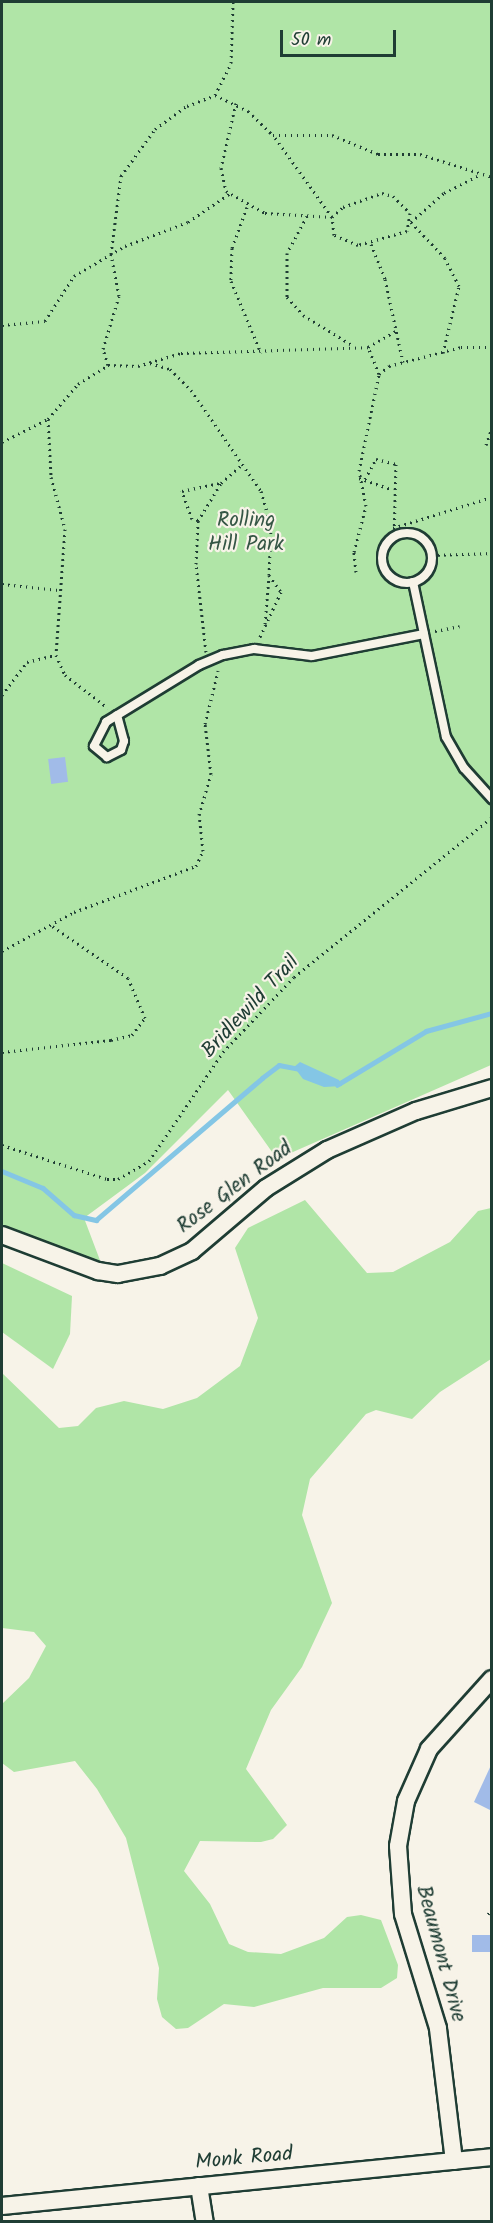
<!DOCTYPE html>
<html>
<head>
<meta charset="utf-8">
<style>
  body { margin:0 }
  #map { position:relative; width:493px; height:2223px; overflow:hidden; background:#f7f3e8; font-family:Kalam,sans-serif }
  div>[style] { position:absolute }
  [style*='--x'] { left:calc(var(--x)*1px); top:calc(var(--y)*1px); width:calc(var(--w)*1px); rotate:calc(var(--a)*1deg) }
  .green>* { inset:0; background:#b0e5a7 }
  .water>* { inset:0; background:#84c6e5 }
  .stream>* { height:4.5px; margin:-2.25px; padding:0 2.25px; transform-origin:2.25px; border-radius:2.25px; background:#84c6e5 }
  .building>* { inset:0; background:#a1bbe8; transform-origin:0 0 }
  .path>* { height:3px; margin-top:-1.5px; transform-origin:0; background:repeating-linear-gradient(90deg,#1f3d34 0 1.5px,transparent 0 6px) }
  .roads { filter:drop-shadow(2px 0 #1f3d34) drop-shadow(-2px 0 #1f3d34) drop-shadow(0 2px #1f3d34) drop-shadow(0 -2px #1f3d34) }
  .lane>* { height:8px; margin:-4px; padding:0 4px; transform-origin:4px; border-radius:4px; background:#f7f3e8 }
  .lane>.ring { margin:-4px; padding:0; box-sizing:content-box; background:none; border:8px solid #f7f3e8; border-radius:50% }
  .street>* { height:16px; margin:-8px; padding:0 8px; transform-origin:8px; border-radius:8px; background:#f7f3e8 }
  span { translate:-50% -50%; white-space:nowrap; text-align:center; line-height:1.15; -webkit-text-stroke:4.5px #f7f3e8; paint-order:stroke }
  .park-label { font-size:21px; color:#355645 }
  .street-label { font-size:21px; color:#1f3d34 }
  .frame { position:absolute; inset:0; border:3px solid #1f3d34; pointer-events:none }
  .scale { position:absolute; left:280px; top:30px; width:116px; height:27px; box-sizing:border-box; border:3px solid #1f3d34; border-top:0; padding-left:8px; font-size:18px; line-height:21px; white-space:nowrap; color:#1f3d34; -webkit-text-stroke:4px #f7f3e8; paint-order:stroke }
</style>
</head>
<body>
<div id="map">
  <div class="green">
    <i style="clip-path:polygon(2px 2px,491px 2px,491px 1065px,277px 1159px,228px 1090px,145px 1173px,84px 1218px,101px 1263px,2px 1225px)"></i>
    <i style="clip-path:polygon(305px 1200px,367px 1273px,393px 1272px,450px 1242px,478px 1211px,491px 1208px,491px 1359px,440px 1392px,412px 1419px,376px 1410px,366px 1414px,310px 1479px,302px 1515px,332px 1603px,302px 1667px,271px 1710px,246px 1769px,287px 1825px,273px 1839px,261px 1842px,200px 1841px,184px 1871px,210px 1904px,229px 1944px,248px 1952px,281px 1954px,324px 1938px,347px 1917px,361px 1915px,381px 1920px,398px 1965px,397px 1978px,381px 1988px,323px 1988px,254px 2007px,224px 2004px,188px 2028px,176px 2029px,162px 2017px,157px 1999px,159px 1968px,126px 1838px,97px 1789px,75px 1761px,14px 1772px,2px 1763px,2px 1704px,29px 1678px,46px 1646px,34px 1632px,2px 1628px,2px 1373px,59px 1428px,78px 1426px,96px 1408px,124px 1401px,163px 1409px,197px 1398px,240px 1366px,258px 1318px,235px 1248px,248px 1228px)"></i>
    <i style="clip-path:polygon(2px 1263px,72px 1296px,70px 1334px,53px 1369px,2px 1332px)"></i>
  </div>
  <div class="water">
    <i style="clip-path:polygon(300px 1062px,339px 1080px,342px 1086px,324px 1087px,303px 1079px,294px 1067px)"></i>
  </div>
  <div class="stream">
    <i style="--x:337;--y:1085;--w:104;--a:-31.2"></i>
    <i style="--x:426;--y:1031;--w:68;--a:-15.3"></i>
    <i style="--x:2;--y:1171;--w:44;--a:22.5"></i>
    <i style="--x:43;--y:1188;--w:41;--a:41.1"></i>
    <i style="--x:74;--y:1215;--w:23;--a:13"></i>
    <i style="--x:96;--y:1220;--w:218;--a:-40.5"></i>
    <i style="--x:262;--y:1078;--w:21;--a:-37"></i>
    <i style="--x:279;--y:1065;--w:20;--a:11"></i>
  </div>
  <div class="building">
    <i style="left:65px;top:757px;width:25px;height:17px;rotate:83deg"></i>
    <i style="clip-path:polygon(492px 1763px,492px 1811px,474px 1802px)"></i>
    <i style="left:492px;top:1935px;width:17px;height:20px;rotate:90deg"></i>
  </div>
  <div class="path">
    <i style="--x:215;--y:95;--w:37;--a:26"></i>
    <i style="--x:248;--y:111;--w:35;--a:44"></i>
    <i style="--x:273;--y:135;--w:59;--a:0"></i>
    <i style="--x:332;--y:135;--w:50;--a:22.4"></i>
    <i style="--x:378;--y:154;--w:42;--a:0"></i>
    <i style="--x:420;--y:154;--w:76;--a:17.7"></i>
    <i style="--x:236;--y:103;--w:67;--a:103"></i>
    <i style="--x:221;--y:168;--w:24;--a:78"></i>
    <i style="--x:226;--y:191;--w:45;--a:29.4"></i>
    <i style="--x:265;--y:213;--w:67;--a:3.4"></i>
    <i style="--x:332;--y:217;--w:101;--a:-125.7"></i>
    <i style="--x:382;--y:193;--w:11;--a:15"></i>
    <i style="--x:393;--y:196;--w:24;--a:45"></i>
    <i style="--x:410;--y:213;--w:18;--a:99"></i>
    <i style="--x:407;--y:231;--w:51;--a:164.1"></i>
    <i style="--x:358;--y:245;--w:26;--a:-157"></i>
    <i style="--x:334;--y:235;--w:18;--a:-96"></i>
    <i style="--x:332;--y:217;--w:15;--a:-42"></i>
    <i style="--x:343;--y:207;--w:41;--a:-19.7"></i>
    <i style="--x:247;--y:207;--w:44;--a:110.1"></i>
    <i style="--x:232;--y:248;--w:33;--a:92"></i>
    <i style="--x:231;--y:281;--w:78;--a:67.4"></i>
    <i style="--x:307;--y:216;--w:42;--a:118.4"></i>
    <i style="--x:287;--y:253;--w:44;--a:90"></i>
    <i style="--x:287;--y:297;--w:24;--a:48"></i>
    <i style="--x:303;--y:315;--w:57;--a:31.5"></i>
    <i style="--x:371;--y:244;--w:38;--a:68"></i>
    <i style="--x:385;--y:279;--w:85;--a:77.8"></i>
    <i style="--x:2;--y:325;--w:43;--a:-5.3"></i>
    <i style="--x:45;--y:321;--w:54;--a:-57.2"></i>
    <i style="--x:74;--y:276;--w:59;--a:-30.5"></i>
    <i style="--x:125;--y:246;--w:67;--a:-20.9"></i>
    <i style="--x:188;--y:222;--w:50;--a:-34.3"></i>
    <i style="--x:443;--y:353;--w:69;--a:-76.6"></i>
    <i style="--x:459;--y:286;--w:31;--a:-117"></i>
    <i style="--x:445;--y:258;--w:50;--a:-133.4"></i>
    <i style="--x:411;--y:222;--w:44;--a:-41.3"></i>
    <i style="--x:444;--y:193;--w:38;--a:-27"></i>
    <i style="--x:150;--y:363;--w:21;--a:17"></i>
    <i style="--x:170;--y:369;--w:30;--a:45"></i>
    <i style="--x:191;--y:390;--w:123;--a:55.3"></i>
    <i style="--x:261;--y:491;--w:36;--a:74"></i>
    <i style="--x:271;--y:526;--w:49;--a:92.3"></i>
    <i style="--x:269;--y:575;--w:21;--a:55"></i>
    <i style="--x:281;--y:592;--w:52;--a:115.1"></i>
    <i style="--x:108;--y:365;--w:17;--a:-107"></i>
    <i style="--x:103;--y:349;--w:55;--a:-73.2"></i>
    <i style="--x:119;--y:296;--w:43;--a:-100.8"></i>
    <i style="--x:111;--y:254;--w:79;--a:-82.7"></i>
    <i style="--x:121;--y:176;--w:58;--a:-54.1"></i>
    <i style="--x:155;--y:129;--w:39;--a:-36"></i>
    <i style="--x:187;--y:106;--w:30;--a:-21"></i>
    <i style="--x:215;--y:95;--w:36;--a:-63"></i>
    <i style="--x:231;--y:63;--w:61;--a:-88.1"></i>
    <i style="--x:379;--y:374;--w:29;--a:-112"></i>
    <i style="--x:368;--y:347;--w:34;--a:-30"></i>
    <i style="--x:48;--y:419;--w:58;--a:87"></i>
    <i style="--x:51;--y:477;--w:54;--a:74.9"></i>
    <i style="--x:65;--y:529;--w:126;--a:94.1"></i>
    <i style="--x:56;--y:655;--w:22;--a:66"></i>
    <i style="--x:65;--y:675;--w:54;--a:37.5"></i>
    <i style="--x:2;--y:442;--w:51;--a:-26.6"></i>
    <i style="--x:48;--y:419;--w:46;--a:-49.4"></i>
    <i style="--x:78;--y:384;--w:36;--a:-32"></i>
    <i style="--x:108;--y:365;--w:30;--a:2"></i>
    <i style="--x:138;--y:366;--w:45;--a:-16.8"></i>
    <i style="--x:181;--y:353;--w:187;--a:-1.8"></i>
    <i style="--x:486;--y:445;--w:18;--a:-71"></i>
    <i style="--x:492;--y:472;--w:17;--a:90"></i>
    <i style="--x:359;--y:478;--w:36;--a:19"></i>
    <i style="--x:365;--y:479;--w:23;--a:-61"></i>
    <i style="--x:376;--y:459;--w:21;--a:14"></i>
    <i style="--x:396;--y:464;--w:74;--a:91.5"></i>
    <i style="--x:198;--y:520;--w:6;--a:-171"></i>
    <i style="--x:192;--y:519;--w:30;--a:-110"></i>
    <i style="--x:182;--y:491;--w:40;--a:-12"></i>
    <i style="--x:393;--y:528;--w:104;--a:-17.4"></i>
    <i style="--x:432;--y:555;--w:60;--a:-1.9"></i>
    <i style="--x:356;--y:572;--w:20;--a:-96"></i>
    <i style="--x:354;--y:552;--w:48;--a:-75.4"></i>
    <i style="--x:366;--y:506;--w:36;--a:-101"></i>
    <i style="--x:359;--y:471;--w:99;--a:-78.3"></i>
    <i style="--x:379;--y:374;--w:13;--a:-39"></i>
    <i style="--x:389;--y:366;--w:74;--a:-14.8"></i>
    <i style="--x:461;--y:347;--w:31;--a:0"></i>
    <i style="--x:2;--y:584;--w:57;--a:6"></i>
    <i style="--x:265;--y:624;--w:48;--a:-85.2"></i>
    <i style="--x:435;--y:631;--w:25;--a:-11"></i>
    <i style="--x:206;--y:652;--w:89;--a:-96.5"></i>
    <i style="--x:196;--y:564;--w:43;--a:-87.3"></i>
    <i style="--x:198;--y:521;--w:44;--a:-58.8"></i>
    <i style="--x:221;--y:483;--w:29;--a:-41"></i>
    <i style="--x:2;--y:695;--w:41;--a:-52.9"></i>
    <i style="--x:27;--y:662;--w:30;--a:-14"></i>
    <i style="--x:2;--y:951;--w:82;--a:-28.4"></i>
    <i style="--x:74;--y:912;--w:130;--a:-20.7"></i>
    <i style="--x:196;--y:866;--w:17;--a:-65"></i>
    <i style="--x:203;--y:851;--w:36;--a:-96"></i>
    <i style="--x:199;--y:815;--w:43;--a:-73.7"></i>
    <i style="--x:211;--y:774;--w:50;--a:-96.8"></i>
    <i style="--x:205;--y:724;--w:55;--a:-76.2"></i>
    <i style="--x:2;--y:1052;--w:110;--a:-6.3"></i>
    <i style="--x:111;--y:1040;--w:22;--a:-13"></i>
    <i style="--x:132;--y:1035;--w:21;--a:-53"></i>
    <i style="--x:145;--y:1018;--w:43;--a:-113"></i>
    <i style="--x:128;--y:978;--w:92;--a:-145.6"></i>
    <i style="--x:2;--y:1145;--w:110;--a:17.9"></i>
    <i style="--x:107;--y:1179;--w:11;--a:0"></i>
    <i style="--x:118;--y:1179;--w:36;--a:-30"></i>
    <i style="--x:149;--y:1161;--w:132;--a:-55.8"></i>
    <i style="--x:223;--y:1052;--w:103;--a:-46.6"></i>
    <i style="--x:294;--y:977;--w:255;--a:-38.9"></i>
    <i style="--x:488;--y:1914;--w:6;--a:-45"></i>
  </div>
  <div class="roads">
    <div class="lane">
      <i class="ring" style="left:382px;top:533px;width:42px;height:42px"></i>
      <i style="--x:413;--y:582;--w:158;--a:78"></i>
      <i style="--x:446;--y:737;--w:36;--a:60"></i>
      <i style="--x:464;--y:768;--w:42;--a:47.9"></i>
      <i style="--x:117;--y:715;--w:27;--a:75"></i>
      <i style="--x:124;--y:741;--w:9;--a:108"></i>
      <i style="--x:121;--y:750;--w:16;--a:153"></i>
      <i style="--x:107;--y:757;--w:17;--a:-140"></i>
      <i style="--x:94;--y:746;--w:27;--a:-63"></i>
      <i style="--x:106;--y:722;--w:109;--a:-31.5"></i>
      <i style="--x:199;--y:665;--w:26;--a:-23"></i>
      <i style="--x:223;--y:655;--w:32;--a:-11"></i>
      <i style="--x:254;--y:649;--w:58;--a:6.9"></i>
      <i style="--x:312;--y:656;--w:114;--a:-11.1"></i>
    </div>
    <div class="street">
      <i style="--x:2;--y:1235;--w:103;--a:20.6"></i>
      <i style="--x:98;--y:1271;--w:20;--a:9"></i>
      <i style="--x:118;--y:1274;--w:43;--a:-10.8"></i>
      <i style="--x:160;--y:1266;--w:35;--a:-25"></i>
      <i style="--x:192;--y:1251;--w:97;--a:-40.4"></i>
      <i style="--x:266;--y:1188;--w:72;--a:-31.9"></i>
      <i style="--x:327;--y:1150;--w:97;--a:-23.7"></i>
      <i style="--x:416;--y:1111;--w:79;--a:-16.8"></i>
      <i style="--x:454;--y:2161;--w:134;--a:-96.9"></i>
      <i style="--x:438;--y:2028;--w:119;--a:-107.1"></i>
      <i style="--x:403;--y:1914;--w:68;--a:-94.2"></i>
      <i style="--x:398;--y:1846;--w:46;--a:-79.9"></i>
      <i style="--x:406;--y:1801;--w:57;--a:-66.1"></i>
      <i style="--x:429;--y:1749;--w:94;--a:-48"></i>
      <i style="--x:199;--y:2186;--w:36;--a:81"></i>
      <i style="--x:2;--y:2206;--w:492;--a:-5.7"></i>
    </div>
  </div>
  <div class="park-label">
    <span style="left:246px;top:533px">Rolling<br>Hill Park</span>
  </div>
  <div class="street-label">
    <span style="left:251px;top:1007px;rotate:-47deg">Bridlewild Trail</span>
    <span style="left:235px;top:1188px;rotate:-37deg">Rose Glen Road</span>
    <span style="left:440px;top:1954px;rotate:75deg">Beaumont Drive</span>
    <span style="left:244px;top:2159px;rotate:-5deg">Monk Road</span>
  </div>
  <div class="frame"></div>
  <div class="scale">50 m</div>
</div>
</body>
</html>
